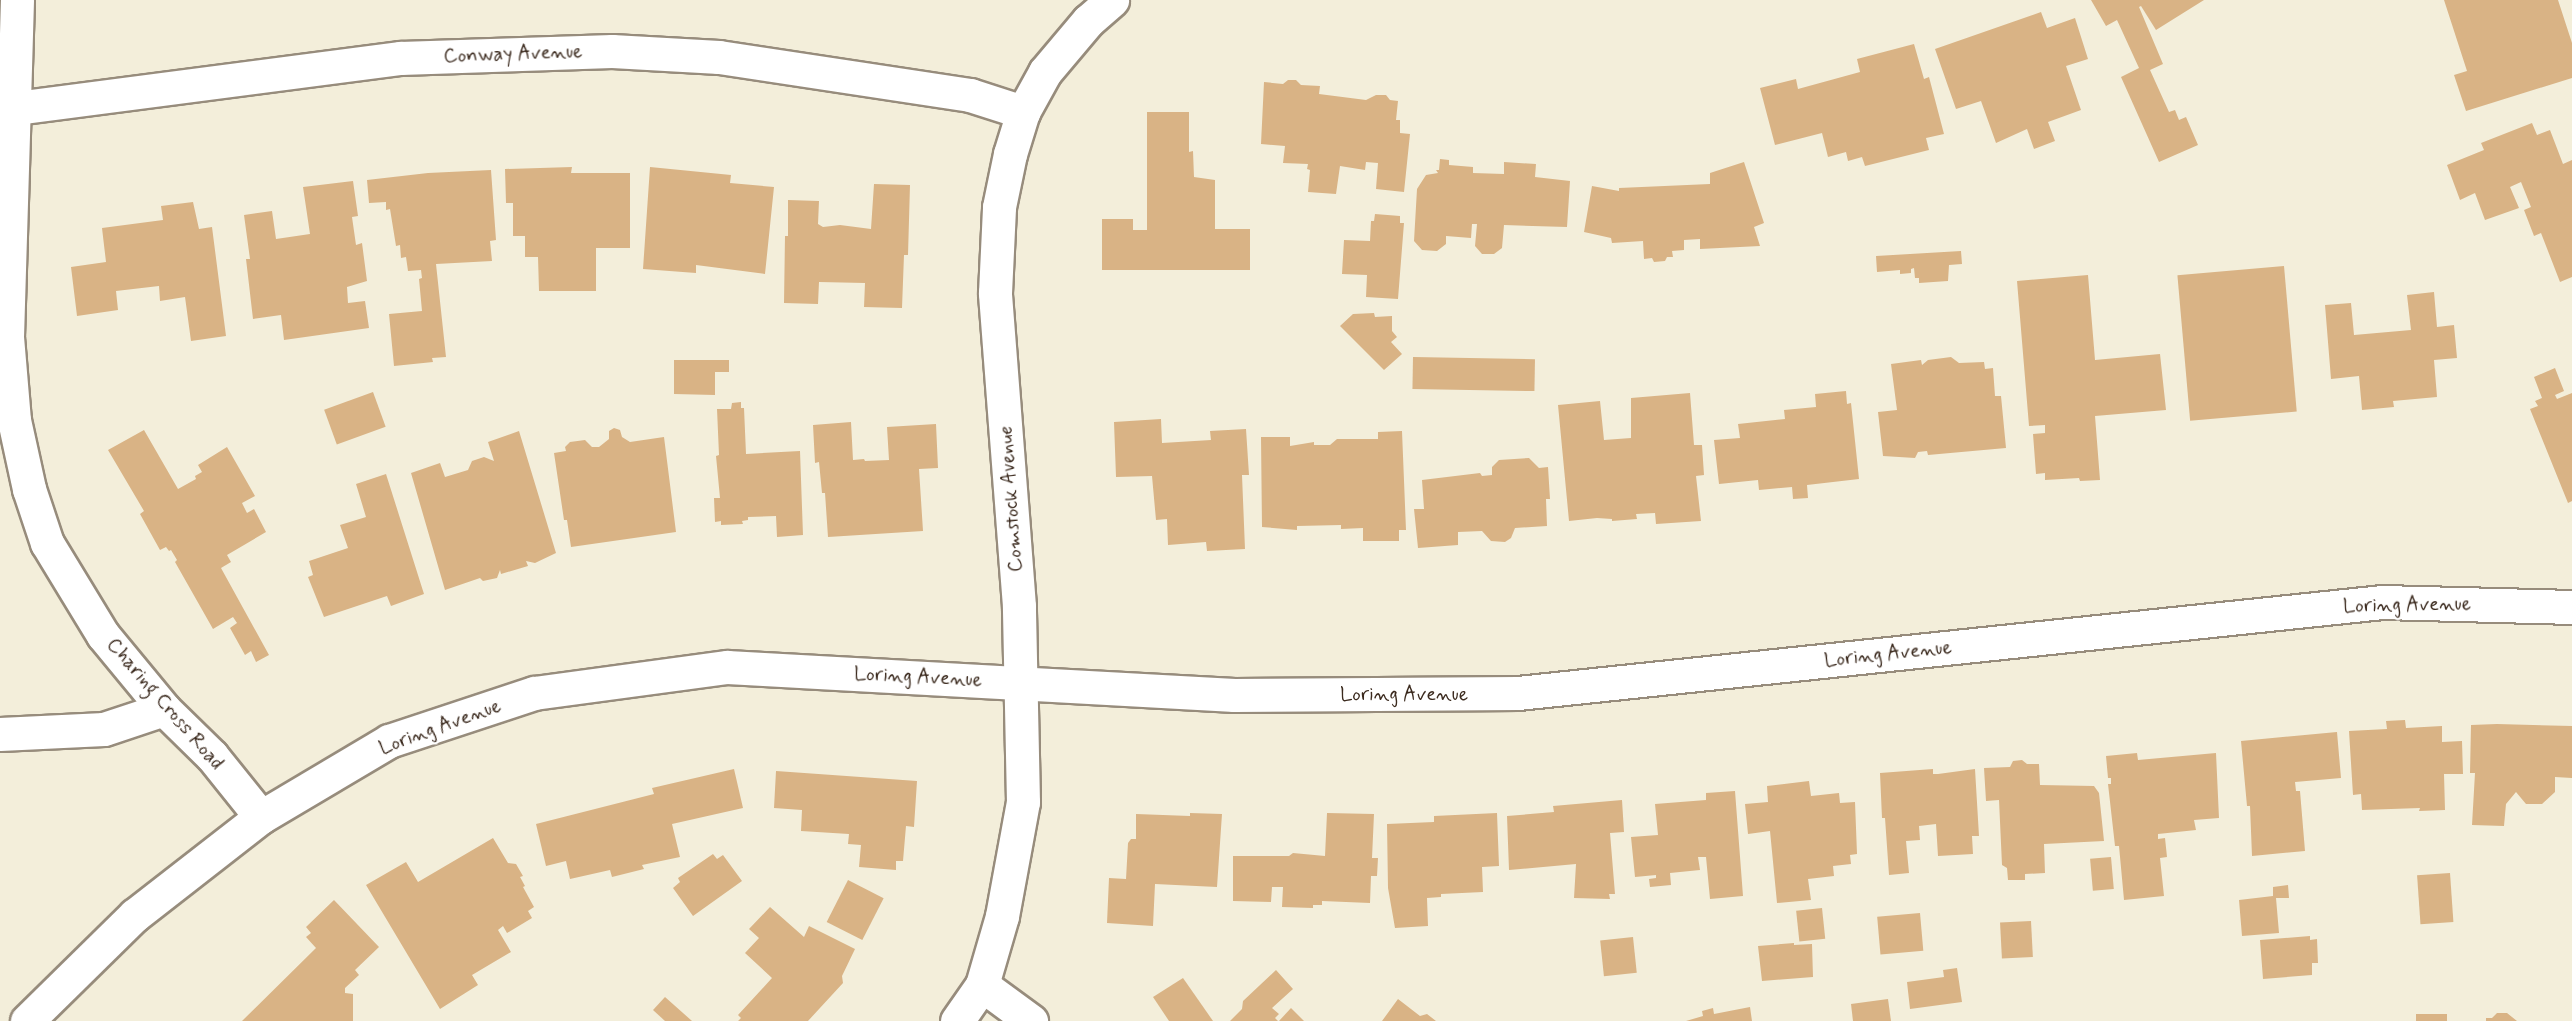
<!DOCTYPE html>
<html>
<head>
<meta charset="utf-8">
<style>
  body { margin:0 }
  #map { position:relative; width:2572px; height:1021px; overflow:hidden; background:#f3eeda; font-family:Mynerve,sans-serif }
  div>[style] { position:absolute }
  [style*='--x'] { left:calc(var(--x)*1px); top:calc(var(--y)*1px); width:calc(var(--w)*1px); rotate:calc(var(--a)*1deg) }
  .building>* { inset:0; background:#d9b385; transform-origin:0 0 }
  .roads { filter:drop-shadow(2px 0 #978c7c) drop-shadow(-2px 0 #978c7c) drop-shadow(0 2px #978c7c) drop-shadow(0 -2px #978c7c) }
  .minor>* { height:33px; margin:-16.5px; padding:0 16.5px; transform-origin:16.5px; border-radius:16.5px; background:#fff }
  span { translate:-50% -50%; white-space:nowrap; text-align:center; line-height:1.15; -webkit-text-stroke:4.5px #fff; paint-order:stroke }
  .street-label { font-size:20px; color:#3b2a1e }
</style>
</head>
<body>
<div id="map">
  <div class="building">
    <i style="clip-path:polygon(2091px 0,2204px 0,2156px 30px,2141px 6px,2139px 7px,2163px 64px,2150px 70px,2169px 112px,2175px 110px,2179px 120px,2186px 117px,2198px 145px,2159px 162px,2121px 77px,2139px 68px,2117px 20px,2106px 26px)"></i>
    <i style="clip-path:polygon(2444px 0,2558px 0,2572px 43px,2572px 78px,2466px 111px,2454px 75px,2467px 71px)"></i>
    <i style="clip-path:polygon(2041px 12px,2047px 28px,2075px 18px,2088px 59px,2066px 66px,2081px 110px,2048px 122px,2055px 141px,2034px 149px,2027px 129px,1996px 143px,1981px 101px,1956px 109px,1935px 49px)"></i>
    <i style="clip-path:polygon(1914px 44px,1924px 79px,1929px 77px,1944px 134px,1926px 138px,1929px 150px,1865px 166px,1862px 157px,1848px 161px,1846px 152px,1828px 157px,1822px 133px,1775px 145px,1760px 88px,1796px 79px,1798px 89px,1860px 72px,1857px 59px)"></i>
    <i style="clip-path:polygon(1288px 80px,1296px 80px,1301px 85px,1320px 86px,1319px 94px,1366px 100px,1376px 95px,1386px 95px,1390px 100px,1398px 101px,1396px 120px,1400px 120px,1400px 133px,1410px 134px,1404px 192px,1376px 189px,1378px 163px,1366px 162px,1365px 170px,1340px 166px,1336px 194px,1308px 192px,1310px 170px,1307px 169px,1308px 164px,1283px 163px,1285px 146px,1261px 144px,1264px 82px,1283px 84px)"></i>
    <i style="clip-path:polygon(1147px 112px,1189px 112px,1189px 152px,1193px 151px,1194px 177px,1215px 180px,1215px 229px,1250px 229px,1250px 270px,1102px 270px,1102px 219px,1133px 219px,1133px 230px,1147px 230px)"></i>
    <i style="clip-path:polygon(2532px 123px,2537px 135px,2550px 130px,2563px 164px,2572px 160px,2572px 277px,2560px 282px,2541px 233px,2534px 236px,2524px 210px,2531px 207px,2521px 182px,2510px 187px,2519px 208px,2485px 220px,2475px 193px,2460px 200px,2447px 165px,2484px 150px,2481px 143px)"></i>
    <i style="clip-path:polygon(1440px 159px,1449px 160px,1449px 165px,1473px 167px,1473px 173px,1504px 174px,1504px 162px,1536px 164px,1535px 177px,1570px 181px,1567px 227px,1504px 225px,1502px 248px,1494px 254px,1482px 254px,1475px 246px,1477px 224px,1472px 224px,1471px 238px,1446px 236px,1446px 244px,1437px 251px,1422px 250px,1414px 241px,1417px 189px,1426px 175px,1438px 173px,1436px 170px,1439px 170px)"></i>
    <i style="clip-path:polygon(1744px 162px,1764px 223px,1754px 227px,1760px 246px,1700px 249px,1700px 239px,1684px 240px,1684px 250px,1672px 251px,1673px 257px,1667px 257px,1665px 261px,1654px 262px,1652px 258px,1644px 259px,1643px 241px,1612px 243px,1611px 238px,1584px 232px,1592px 186px,1619px 191px,1619px 188px,1710px 184px,1710px 173px)"></i>
    <i style="clip-path:polygon(572px 167px,571px 173px,630px 173px,630px 248px,596px 248px,596px 291px,539px 291px,538px 257px,525px 257px,525px 236px,513px 236px,513px 203px,506px 203px,505px 169px)"></i>
    <i style="clip-path:polygon(650px 167px,731px 175px,730px 183px,774px 187px,765px 274px,696px 265px,696px 273px,643px 269px)"></i>
    <i style="clip-path:polygon(491px 170px,496px 240px,490px 241px,492px 261px,436px 264px,446px 357px,432px 358px,433px 362px,394px 366px,389px 314px,422px 311px,419px 279px,422px 278px,421px 270px,408px 271px,406px 257px,401px 258px,400px 245px,396px 246px,390px 209px,386px 210px,386px 202px,369px 203px,367px 180px,428px 173px)"></i>
    <i style="clip-path:polygon(353px 181px,358px 216px,352px 217px,356px 245px,362px 243px,367px 281px,347px 287px,348px 303px,365px 301px,369px 328px,284px 340px,281px 315px,253px 319px,246px 259px,250px 259px,244px 215px,272px 211px,276px 239px,310px 234px,303px 187px)"></i>
    <i style="clip-path:polygon(874px 184px,910px 185px,908px 255px,904px 255px,902px 308px,864px 307px,865px 283px,819px 282px,818px 304px,784px 303px,785px 236px,788px 236px,788px 200px,819px 201px,818px 224px,823px 227px,840px 225px,871px 229px)"></i>
    <i style="clip-path:polygon(193px 202px,199px 229px,212px 227px,226px 336px,191px 341px,185px 297px,160px 301px,159px 286px,116px 291px,118px 310px,77px 316px,71px 267px,106px 262px,102px 228px,163px 220px,161px 206px)"></i>
    <i style="clip-path:polygon(1375px 214px,1400px 216px,1400px 223px,1404px 223px,1398px 299px,1366px 297px,1367px 275px,1342px 274px,1344px 240px,1370px 241px,1371px 221px,1374px 221px)"></i>
    <i style="clip-path:polygon(1961px 251px,1962px 264px,1949px 265px,1948px 281px,1919px 283px,1919px 278px,1915px 278px,1914px 268px,1911px 269px,1911px 273px,1900px 274px,1900px 270px,1877px 272px,1876px 256px)"></i>
    <i style="left:2284px;top:266px;width:146px;height:107px;rotate:85deg"></i>
    <i style="clip-path:polygon(2088px 275px,2095px 360px,2160px 354px,2166px 410px,2095px 416px,2100px 480px,2080px 481px,2079px 478px,2045px 480px,2045px 473px,2036px 474px,2033px 434px,2045px 433px,2045px 425px,2029px 426px,2017px 281px)"></i>
    <i style="clip-path:polygon(2434px 292px,2437px 327px,2454px 325px,2457px 358px,2434px 360px,2437px 397px,2393px 401px,2394px 407px,2362px 410px,2359px 376px,2331px 379px,2325px 305px,2351px 303px,2354px 335px,2411px 330px,2407px 295px)"></i>
    <i style="clip-path:polygon(1374px 313px,1375px 317px,1392px 316px,1392px 331px,1397px 337px,1391px 342px,1402px 354px,1384px 370px,1340px 326px,1353px 314px)"></i>
    <i style="left:1413px;top:357px;width:122px;height:32px;rotate:1deg"></i>
    <i style="clip-path:polygon(1951px 357px,1959px 363px,1984px 362px,1985px 369px,1993px 368px,1995px 396px,2001px 396px,2006px 448px,1928px 455px,1927px 451px,1918px 452px,1915px 458px,1883px 456px,1878px 412px,1897px 410px,1891px 364px,1921px 360px,1922px 365px,1928px 360px)"></i>
    <i style="clip-path:polygon(674px 360px,729px 360px,729px 372px,715px 372px,715px 395px,674px 394px)"></i>
    <i style="clip-path:polygon(2555px 368px,2564px 391px,2555px 395px,2557px 399px,2572px 393px,2572px 501px,2568px 503px,2530px 409px,2538px 406px,2535px 401px,2542px 398px,2534px 377px)"></i>
    <i style="clip-path:polygon(1846px 391px,1847px 404px,1851px 403px,1859px 479px,1807px 485px,1808px 498px,1793px 499px,1792px 487px,1759px 490px,1758px 480px,1719px 484px,1714px 440px,1740px 438px,1738px 424px,1785px 419px,1784px 410px,1816px 407px,1815px 394px)"></i>
    <i style="left:373px;top:392px;width:37px;height:52px;rotate:70deg"></i>
    <i style="clip-path:polygon(1690px 393px,1694px 445px,1702px 445px,1704px 475px,1696px 476px,1701px 521px,1656px 524px,1655px 513px,1636px 514px,1637px 519px,1612px 521px,1612px 519px,1597px 518px,1569px 521px,1558px 405px,1600px 401px,1604px 440px,1631px 438px,1631px 398px)"></i>
    <i style="clip-path:polygon(741px 402px,741px 408px,744px 408px,746px 454px,800px 451px,803px 535px,777px 537px,776px 516px,748px 517px,748px 520px,742px 521px,743px 524px,721px 525px,721px 521px,715px 522px,714px 498px,720px 498px,716px 456px,719px 455px,717px 409px,731px 409px,732px 403px)"></i>
    <i style="clip-path:polygon(1161px 419px,1162px 443px,1211px 440px,1210px 431px,1246px 429px,1249px 475px,1242px 475px,1245px 549px,1207px 551px,1206px 542px,1168px 545px,1167px 519px,1156px 520px,1152px 476px,1116px 477px,1114px 422px)"></i>
    <i style="clip-path:polygon(851px 422px,853px 460px,864px 459px,865px 461px,889px 460px,887px 427px,936px 424px,938px 468px,919px 469px,923px 531px,828px 537px,825px 493px,822px 493px,819px 462px,815px 463px,813px 425px)"></i>
    <i style="clip-path:polygon(614px 428px,620px 430px,622px 437px,630px 442px,664px 437px,676px 532px,571px 547px,567px 520px,564px 520px,554px 453px,566px 451px,565px 447px,570px 442px,585px 440px,592px 447px,599px 447px,609px 439px,609px 431px)"></i>
    <i style="clip-path:polygon(144px 430px,178px 489px,196px 479px,195px 476px,202px 472px,198px 465px,227px 447px,255px 496px,242px 503px,247px 513px,254px 509px,266px 532px,227px 555px,231px 562px,221px 568px,269px 655px,256px 662px,251px 651px,245px 655px,230px 628px,237px 623px,233px 617px,213px 629px,175px 562px,177px 560px,171px 550px,169px 551px,166px 547px,160px 550px,140px 514px,144px 511px,108px 450px)"></i>
    <i style="clip-path:polygon(519px 431px,556px 553px,535px 563px,526px 561px,528px 566px,501px 574px,500px 570px,497px 578px,483px 581px,480px 578px,445px 590px,411px 473px,440px 463px,445px 477px,468px 470px,472px 461px,484px 457px,494px 461px,488px 442px)"></i>
    <i style="clip-path:polygon(1402px 431px,1406px 530px,1399px 530px,1399px 541px,1363px 541px,1363px 528px,1341px 529px,1341px 525px,1297px 526px,1297px 530px,1262px 527px,1261px 437px,1290px 437px,1290px 446px,1314px 442px,1314px 445px,1330px 445px,1337px 439px,1378px 439px,1378px 432px)"></i>
    <i style="clip-path:polygon(1529px 458px,1539px 468px,1548px 467px,1550px 499px,1546px 499px,1547px 526px,1515px 528px,1511px 538px,1505px 542px,1491px 541px,1482px 531px,1458px 532px,1458px 545px,1418px 548px,1414px 509px,1424px 509px,1422px 480px,1480px 473px,1482px 476px,1492px 475px,1492px 467px,1499px 460px)"></i>
    <i style="clip-path:polygon(386px 474px,424px 594px,391px 606px,387px 596px,324px 617px,308px 577px,313px 575px,309px 561px,348px 548px,340px 525px,366px 517px,356px 484px)"></i>
    <i style="clip-path:polygon(2405px 720px,2406px 728px,2442px 726px,2442px 742px,2462px 741px,2463px 774px,2444px 774px,2445px 810px,2419px 811px,2420px 808px,2362px 810px,2361px 794px,2353px 795px,2349px 731px,2387px 729px,2386px 721px)"></i>
    <i style="clip-path:polygon(2497px 724px,2572px 726px,2572px 778px,2555px 777px,2555px 792px,2542px 804px,2526px 804px,2516px 792px,2506px 804px,2504px 826px,2472px 825px,2475px 773px,2470px 773px,2471px 725px)"></i>
    <i style="clip-path:polygon(2337px 732px,2341px 778px,2295px 782px,2296px 791px,2300px 791px,2305px 851px,2252px 856px,2250px 806px,2247px 806px,2241px 741px)"></i>
    <i style="clip-path:polygon(2137px 753px,2138px 760px,2216px 753px,2219px 818px,2194px 820px,2196px 830px,2158px 834px,2158px 839px,2165px 838px,2167px 857px,2160px 858px,2164px 896px,2124px 900px,2119px 846px,2115px 846px,2108px 784px,2111px 784px,2111px 778px,2108px 778px,2106px 756px)"></i>
    <i style="clip-path:polygon(2022px 760px,2027px 764px,2039px 764px,2040px 785px,2094px 786px,2099px 793px,2104px 841px,2044px 844px,2045px 873px,2025px 874px,2025px 880px,2008px 880px,2007px 868px,2002px 865px,1999px 800px,1986px 801px,1984px 768px,2010px 767px,2013px 761px)"></i>
    <i style="clip-path:polygon(734px 769px,743px 808px,672px 824px,680px 857px,642px 865px,644px 869px,612px 877px,610px 870px,570px 879px,566px 861px,546px 866px,536px 824px,654px 794px,652px 788px)"></i>
    <i style="clip-path:polygon(1933px 769px,1933px 774px,1938px 774px,1975px 769px,1979px 836px,1972px 836px,1973px 854px,1938px 856px,1936px 824px,1919px 826px,1920px 840px,1906px 841px,1909px 873px,1889px 875px,1885px 818px,1882px 818px,1880px 773px)"></i>
    <i style="clip-path:polygon(776px 771px,917px 781px,914px 827px,906px 826px,903px 861px,896px 861px,896px 870px,859px 867px,861px 845px,848px 844px,849px 834px,801px 831px,802px 810px,774px 808px)"></i>
    <i style="clip-path:polygon(1809px 781px,1811px 796px,1839px 793px,1840px 803px,1855px 802px,1857px 854px,1850px 855px,1851px 864px,1833px 866px,1834px 876px,1808px 879px,1811px 900px,1777px 903px,1770px 831px,1748px 834px,1745px 804px,1768px 802px,1767px 786px)"></i>
    <i style="clip-path:polygon(1735px 791px,1743px 896px,1710px 899px,1706px 857px,1698px 857px,1700px 870px,1670px 873px,1671px 885px,1650px 887px,1649px 879px,1656px 878px,1656px 875px,1635px 877px,1631px 837px,1658px 835px,1655px 804px,1706px 800px,1706px 793px)"></i>
    <i style="clip-path:polygon(1622px 800px,1624px 832px,1610px 833px,1615px 894px,1609px 894px,1610px 899px,1574px 898px,1576px 864px,1509px 870px,1507px 816px,1554px 812px,1553px 806px)"></i>
    <i style="clip-path:polygon(1190px 813px,1222px 814px,1217px 887px,1155px 884px,1153px 926px,1107px 923px,1109px 878px,1126px 879px,1128px 843px,1131px 839px,1136px 839px,1136px 814px,1190px 816px)"></i>
    <i style="clip-path:polygon(1327px 813px,1374px 814px,1372px 858px,1378px 858px,1377px 876px,1371px 876px,1370px 903px,1322px 901px,1322px 905px,1313px 905px,1313px 908px,1282px 907px,1283px 887px,1272px 887px,1271px 902px,1233px 901px,1233px 856px,1289px 856px,1293px 853px,1325px 856px)"></i>
    <i style="clip-path:polygon(1497px 813px,1499px 866px,1482px 867px,1483px 892px,1441px 894px,1441px 897px,1427px 898px,1428px 926px,1395px 928px,1388px 888px,1387px 824px,1434px 822px,1434px 816px)"></i>
    <i style="clip-path:polygon(493px 838px,508px 863px,516px 864px,523px 876px,520px 877px,525px 886px,523px 887px,534px 907px,528px 911px,532px 918px,507px 933px,503px 926px,498px 930px,511px 952px,472px 975px,478px 985px,440px 1009px,366px 885px,406px 862px,418px 882px)"></i>
    <i style="clip-path:polygon(713px 854px,717px 859px,723px 855px,742px 881px,693px 916px,673px 888px,680px 882px,678px 878px)"></i>
    <i style="left:2111px;top:857px;width:32px;height:21px;rotate:85deg"></i>
    <i style="left:2450px;top:873px;width:49px;height:33px;rotate:86deg"></i>
    <i style="left:848px;top:880px;width:40px;height:47px;rotate:27deg"></i>
    <i style="clip-path:polygon(2288px 885px,2289px 898px,2276px 898px,2279px 933px,2242px 936px,2239px 900px,2273px 896px,2273px 887px)"></i>
    <i style="clip-path:polygon(334px 900px,379px 947px,355px 970px,359px 975px,345px 988px,345px 993px,353px 994px,353px 1021px,242px 1021px,316px 948px,306px 937px,311px 933px,306px 927px)"></i>
    <i style="clip-path:polygon(770px 907px,804px 937px,809px 926px,855px 949px,842px 976px,843px 983px,808px 1021px,738px 1021px,741px 1018px,738px 1015px,772px 978px,745px 953px,759px 938px,749px 929px)"></i>
    <i style="left:1822px;top:908px;width:31px;height:26px;rotate:84deg"></i>
    <i style="left:1920px;top:913px;width:38px;height:43px;rotate:85deg"></i>
    <i style="left:2031px;top:921px;width:36px;height:31px;rotate:87deg"></i>
    <i style="clip-path:polygon(2310px 936px,2310px 940px,2317px 939px,2318px 963px,2312px 963px,2312px 975px,2263px 979px,2260px 940px)"></i>
    <i style="left:1633px;top:937px;width:36px;height:33px;rotate:84deg"></i>
    <i style="clip-path:polygon(1794px 943px,1794px 945px,1812px 944px,1813px 977px,1762px 981px,1758px 946px)"></i>
    <i style="clip-path:polygon(1957px 968px,1962px 1002px,1910px 1009px,1907px 982px,1944px 977px,1943px 970px)"></i>
    <i style="clip-path:polygon(1276px 970px,1293px 989px,1272px 1008px,1279px 1014px,1275px 1018px,1278px 1021px,1230px 1021px,1242px 1009px,1243px 1001px)"></i>
    <i style="clip-path:polygon(1183px 978px,1213px 1021px,1169px 1021px,1153px 997px)"></i>
    <i style="clip-path:polygon(665px 997px,692px 1021px,665px 1021px,653px 1010px)"></i>
    <i style="clip-path:polygon(1398px 999px,1420px 1016px,1427px 1014px,1436px 1021px,1382px 1021px)"></i>
    <i style="clip-path:polygon(1888px 999px,1891px 1021px,1853px 1021px,1851px 1004px)"></i>
    <i style="clip-path:polygon(1750px 1007px,1752px 1021px,1686px 1021px,1703px 1016px,1702px 1011px,1713px 1008px,1714px 1014px)"></i>
    <i style="clip-path:polygon(1291px 1008px,1304px 1021px,1279px 1021px)"></i>
    <i style="clip-path:polygon(2497px 1013px,2507px 1013px,2517px 1021px,2486px 1021px,2486px 1018px,2492px 1018px)"></i>
    <i style="left:2416px;top:1014px;width:31px;height:7px"></i>
  </div>
  <div class="roads">
    <div class="minor">
      <i style="--x:17;--y:0;--w:337;--a:91.7"></i>
      <i style="--x:7;--y:337;--w:83;--a:85.2"></i>
      <i style="--x:14;--y:420;--w:71;--a:77.7"></i>
      <i style="--x:29;--y:489;--w:57;--a:71.6"></i>
      <i style="--x:47;--y:543;--w:108;--a:58.7"></i>
      <i style="--x:103;--y:635;--w:96;--a:50.5"></i>
      <i style="--x:164;--y:709;--w:67;--a:44.4"></i>
      <i style="--x:212;--y:756;--w:78;--a:51.2"></i>
      <i style="--x:0;--y:110;--w:403;--a:-7.4"></i>
      <i style="--x:400;--y:58;--w:212;--a:-1.9"></i>
      <i style="--x:612;--y:51;--w:107;--a:3.2"></i>
      <i style="--x:719;--y:57;--w:254;--a:8.6"></i>
      <i style="--x:970;--y:95;--w:56;--a:17.8"></i>
      <i style="--x:0;--y:734;--w:104;--a:-2.8"></i>
      <i style="--x:104;--y:729;--w:63;--a:-18.4"></i>
      <i style="--x:982;--y:985;--w:61;--a:36.3"></i>
      <i style="--x:27;--y:1021;--w:151;--a:-44.5"></i>
      <i style="--x:135;--y:915;--w:160;--a:-37.9"></i>
      <i style="--x:261;--y:817;--w:149;--a:-30.7"></i>
      <i style="--x:389;--y:741;--w:153;--a:-18.3"></i>
      <i style="--x:534;--y:693;--w:195;--a:-7.7"></i>
      <i style="--x:727;--y:667;--w:508;--a:3.16"></i>
      <i style="--x:1234;--y:695;--w:284;--a:-0.4"></i>
      <i style="--x:1518;--y:693;--w:869;--a:-6.01"></i>
      <i style="--x:2382;--y:602;--w:190;--a:1.5"></i>
      <i style="--x:957;--y:1021;--w:44;--a:-55.2"></i>
      <i style="--x:982;--y:985;--w:72;--a:-73.8"></i>
      <i style="--x:1002;--y:916;--w:116;--a:-79.6"></i>
      <i style="--x:1023;--y:802;--w:196;--a:-91.2"></i>
      <i style="--x:1019;--y:606;--w:314;--a:-94.4"></i>
      <i style="--x:995;--y:293;--w:86;--a:-87.3"></i>
      <i style="--x:999;--y:207;--w:54;--a:-78.3"></i>
      <i style="--x:1010;--y:154;--w:44;--a:-72.8"></i>
      <i style="--x:1023;--y:112;--w:46;--a:-61.2"></i>
      <i style="--x:1045;--y:72;--w:67;--a:-49.9"></i>
      <i style="--x:1088;--y:21;--w:32;--a:-41"></i>
    </div>
  </div>
  <div class="street-label">
    <span style="left:513px;top:54px;rotate:-2deg">Conway Avenue</span>
    <span style="left:1011px;top:499px;rotate:-94deg">Comstock Avenue</span>
    <span style="left:2407px;top:605px;rotate:-1deg">Loring Avenue</span>
    <span style="left:1888px;top:654px;rotate:-6deg">Loring Avenue</span>
    <span style="left:918px;top:677px;rotate:3deg">Loring Avenue</span>
    <span style="left:1404px;top:694px">Loring Avenue</span>
    <span style="left:165px;top:704px;rotate:49deg">Charing Cross Road</span>
    <span style="left:440px;top:727px;rotate:-20deg">Loring Avenue</span>
  </div>
</div>
</body>
</html>
